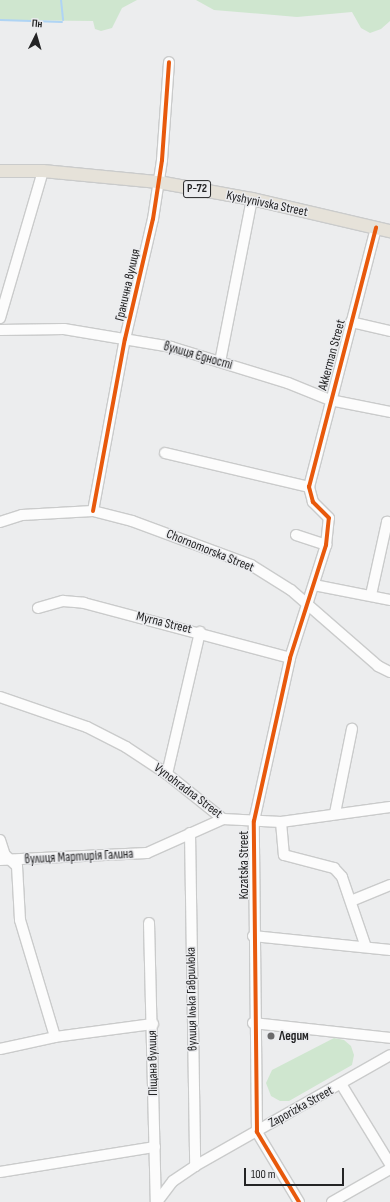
<!DOCTYPE html>
<html>
<head>
<meta charset="utf-8">
<style>
  body { margin:0 }
  #map { position:relative; width:390px; height:1202px; overflow:hidden; background:#ecedee; font-family:"Sofia Sans Condensed",sans-serif }
  div>[style] { position:absolute }
  [style*='--x'] { left:calc(var(--x)*1px); top:calc(var(--y)*1px); width:calc(var(--w)*1px); rotate:calc(var(--a)*1deg) }
  .green>* { inset:0; background:#cfe6cf }
  .stream>* { height:2px; margin:-1px; padding:0 1px; transform-origin:1px; border-radius:1px; background:#afd4f4 }
  .roads { filter:drop-shadow(1px 0 #cacbcb) drop-shadow(-1px 0 #cacbcb) drop-shadow(0 1px #cacbcb) drop-shadow(0 -1px #cacbcb) }
  .minor>* { height:10px; margin:-5px; padding:0 5px; transform-origin:5px; border-radius:5px; background:#fcfcfc }
  .major>* { height:12px; margin:-6px; padding:0 6px; transform-origin:6px; border-radius:6px; background:#e6e2d9 }
  .cycleway>* { height:4px; margin:-2px; padding:0 2px; transform-origin:2px; border-radius:2px; background:#e8590c }
  .dots>* { width:11px; height:11px; translate:-50% -50%; box-sizing:border-box; border:2px solid #ebecef; border-radius:50% }
  span { translate:-50% -50%; white-space:nowrap; text-align:center; line-height:1.15; -webkit-text-stroke:3px #ebecef; paint-order:stroke }
  .shield-label span { padding:1px 3px; background:#ebecef; border:1px solid; border-radius:3px; -webkit-text-stroke-width:0 }
  .shield-label { font-size:12px; color:#242425; font-weight:700 }
  .street-label { font-size:13px; color:#242425 }
  .poi-label { font-size:13px; color:#242425; font-weight:700 }
  .left { translate:0 -50%; text-align:left }
  .north { position:absolute; left:16px; top:16px; width:40px; height:40px; -webkit-text-stroke:3px #ebecef; paint-order:stroke; rotate:5deg; font-size:11px; font-weight:700; line-height:16px; text-align:center; color:#242425 }
  .north::after { content:''; display:block; margin:auto; width:14px; height:18px; background:#242425; clip-path:polygon(50% 0,100% 100%,50% 72%,0 100%) }
  .scale { position:absolute; left:244px; top:1168px; width:100px; height:18px; box-sizing:border-box; border:2px solid #242425; border-top:0; padding-left:5px; font-size:12px; line-height:14px; white-space:nowrap; color:#242425; -webkit-text-stroke:3px #ebecef; paint-order:stroke }
</style>
</head>
<body>
<div id="map">
  <div class="green">
    <i style="clip-path:polygon(0 0,137px 0,122px 8px,112px 28px,101px 31px,95px 29px,93px 21px,0 20px)"></i>
    <i style="clip-path:polygon(196px 0,390px 0,390px 21px,381px 29px,370px 33px,361px 28px,352px 12px,297px 17px,214px 10px)"></i>
    <i style="clip-path:polygon(334px 1038px,344px 1040px,351px 1046px,354px 1055px,352px 1065px,289px 1101px,280px 1101px,271px 1096px,266px 1083px,272px 1070px)"></i>
  </div>
  <div class="stream">
    <i style="--x:61;--y:0;--w:20;--a:84"></i>
    <i style="--x:0;--y:20;--w:62;--a:1.8"></i>
  </div>
  <div class="roads">
    <div class="minor">
      <i style="--x:0;--y:318;--w:153;--a:-73.7"></i>
      <i style="--x:351;--y:322;--w:40;--a:13"></i>
      <i style="--x:0;--y:330;--w:64;--a:-0.9"></i>
      <i style="--x:64;--y:329;--w:109;--a:9.5"></i>
      <i style="--x:171;--y:347;--w:122;--a:17.1"></i>
      <i style="--x:288;--y:383;--w:45;--a:22"></i>
      <i style="--x:330;--y:400;--w:61;--a:11.3"></i>
      <i style="--x:220;--y:362;--w:166;--a:-78.9"></i>
      <i style="--x:165;--y:453;--w:148;--a:13.3"></i>
      <i style="--x:93;--y:511;--w:175;--a:-79.5"></i>
      <i style="--x:125;--y:339;--w:123;--a:-76.9"></i>
      <i style="--x:153;--y:219;--w:60;--a:-81.3"></i>
      <i style="--x:162;--y:160;--w:98;--a:-85.9"></i>
      <i style="--x:0;--y:522;--w:23;--a:-18"></i>
      <i style="--x:22;--y:515;--w:71;--a:-3.2"></i>
      <i style="--x:93;--y:511;--w:40;--a:14.4"></i>
      <i style="--x:132;--y:521;--w:127;--a:20.3"></i>
      <i style="--x:251;--y:565;--w:47;--a:32"></i>
      <i style="--x:291;--y:590;--w:116;--a:41.1"></i>
      <i style="--x:378;--y:666;--w:13;--a:27"></i>
      <i style="--x:296;--y:535;--w:32;--a:18"></i>
      <i style="--x:314;--y:585;--w:77;--a:11.2"></i>
      <i style="--x:371;--y:595;--w:75;--a:-77.6"></i>
      <i style="--x:387;--y:522;--w:3;--a:18"></i>
      <i style="--x:38;--y:608;--w:26;--a:-16"></i>
      <i style="--x:63;--y:601;--w:21;--a:5"></i>
      <i style="--x:84;--y:603;--w:213;--a:14.9"></i>
      <i style="--x:0;--y:697;--w:92;--a:19"></i>
      <i style="--x:87;--y:727;--w:44;--a:27.1"></i>
      <i style="--x:126;--y:747;--w:49;--a:33.4"></i>
      <i style="--x:167;--y:774;--w:72;--a:38.8"></i>
      <i style="--x:223;--y:819;--w:58;--a:3"></i>
      <i style="--x:281;--y:822;--w:110;--a:-7.8"></i>
      <i style="--x:167;--y:774;--w:146;--a:-76.9"></i>
      <i style="--x:335;--y:813;--w:86;--a:-78.6"></i>
      <i style="--x:281;--y:822;--w:33;--a:85"></i>
      <i style="--x:284;--y:855;--w:52;--a:14.6"></i>
      <i style="--x:334;--y:868;--w:12;--a:48"></i>
      <i style="--x:342;--y:877;--w:74;--a:71.1"></i>
      <i style="--x:190;--y:833;--w:333;--a:89.1"></i>
      <i style="--x:0;--y:840;--w:16;--a:72"></i>
      <i style="--x:5;--y:855;--w:16;--a:43"></i>
      <i style="--x:17;--y:866;--w:54;--a:86.8"></i>
      <i style="--x:20;--y:920;--w:122;--a:73.3"></i>
      <i style="--x:0;--y:860;--w:147;--a:-2.7"></i>
      <i style="--x:147;--y:853;--w:83;--a:-24.1"></i>
      <i style="--x:351;--y:901;--w:42;--a:-22.3"></i>
      <i style="--x:149;--y:923;--w:279;--a:88.6"></i>
      <i style="--x:253;--y:936;--w:138;--a:5.8"></i>
      <i style="--x:253;--y:1023;--w:138;--a:6.2"></i>
      <i style="--x:0;--y:1049;--w:56;--a:-12.3"></i>
      <i style="--x:55;--y:1037;--w:99;--a:-7.6"></i>
      <i style="--x:341;--y:1084;--w:94;--a:58.5"></i>
      <i style="--x:0;--y:1172;--w:157;--a:-9.2"></i>
      <i style="--x:157;--y:1202;--w:26;--a:-53"></i>
      <i style="--x:173;--y:1181;--w:27;--a:-34"></i>
      <i style="--x:195;--y:1166;--w:224;--a:-29.6"></i>
      <i style="--x:299;--y:1202;--w:82;--a:-121"></i>
      <i style="--x:257;--y:1132;--w:311;--a:-90.6"></i>
      <i style="--x:254;--y:821;--w:167;--a:-77.5"></i>
      <i style="--x:290;--y:658;--w:119;--a:-72.3"></i>
      <i style="--x:326;--y:545;--w:27;--a:-84"></i>
      <i style="--x:329;--y:518;--w:23;--a:-135"></i>
      <i style="--x:313;--y:502;--w:16;--a:-105"></i>
      <i style="--x:309;--y:487;--w:268;--a:-75.5"></i>
      <i style="--x:332;--y:1202;--w:67;--a:-29.6"></i>
    </div>
    <div class="major">
      <i style="--x:0;--y:171;--w:43;--a:0"></i>
      <i style="--x:43;--y:171;--w:116;--a:5.5"></i>
      <i style="--x:158;--y:182;--w:96;--a:10.3"></i>
      <i style="--x:252;--y:199;--w:142;--a:13.1"></i>
    </div>
  </div>
  <div class="cycleway">
    <i style="--x:93;--y:511;--w:175;--a:-79.5"></i>
    <i style="--x:125;--y:339;--w:123;--a:-76.9"></i>
    <i style="--x:153;--y:219;--w:60;--a:-81.3"></i>
    <i style="--x:162;--y:160;--w:98;--a:-85.9"></i>
    <i style="--x:299;--y:1202;--w:82;--a:-121"></i>
    <i style="--x:257;--y:1132;--w:311;--a:-90.6"></i>
    <i style="--x:254;--y:821;--w:167;--a:-77.5"></i>
    <i style="--x:290;--y:658;--w:119;--a:-72.3"></i>
    <i style="--x:326;--y:545;--w:27;--a:-84"></i>
    <i style="--x:329;--y:518;--w:23;--a:-135"></i>
    <i style="--x:313;--y:502;--w:16;--a:-105"></i>
    <i style="--x:309;--y:487;--w:268;--a:-75.5"></i>
  </div>
  <div class="dots">
    <i style="left:271px;top:1036px;background:#6a6a6b"></i>
  </div>
  <div class="shield-label">
    <span style="left:197px;top:189px">Р-72</span>
  </div>
  <div class="street-label">
    <span style="left:267px;top:204px;rotate:12deg">Kyshynivska Street</span>
    <span style="left:128px;top:285px;rotate:-77deg">Гранична вулиця</span>
    <span style="left:332px;top:355px;rotate:-75deg">Akkerman Street</span>
    <span style="left:198px;top:356px;rotate:16deg">вулиця Єдності</span>
    <span style="left:210px;top:551px;rotate:22deg">Chornomorska Street</span>
    <span style="left:164px;top:623px;rotate:14deg">Myrna Street</span>
    <span style="left:188px;top:791px;rotate:37deg">Vynohradna Street</span>
    <span style="left:79px;top:857px;rotate:-3deg">вулиця Мартирія Галина</span>
    <span style="left:244px;top:865px;rotate:-90deg">Kozatska Street</span>
    <span style="left:192px;top:999px;rotate:-91deg">вулиця Ілька Гаврилюка</span>
    <span style="left:153px;top:1063px;rotate:-91deg">Піщана вулиця</span>
    <span style="left:301px;top:1107px;rotate:-29deg">Zaporizka Street</span>
  </div>
  <div class="poi-label">
    <span class="left" style="left:279px;top:1036px">Ледим</span>
  </div>
  <div class="north">Пн</div>
  <div class="scale">100 m</div>
</div>
</body>
</html>
